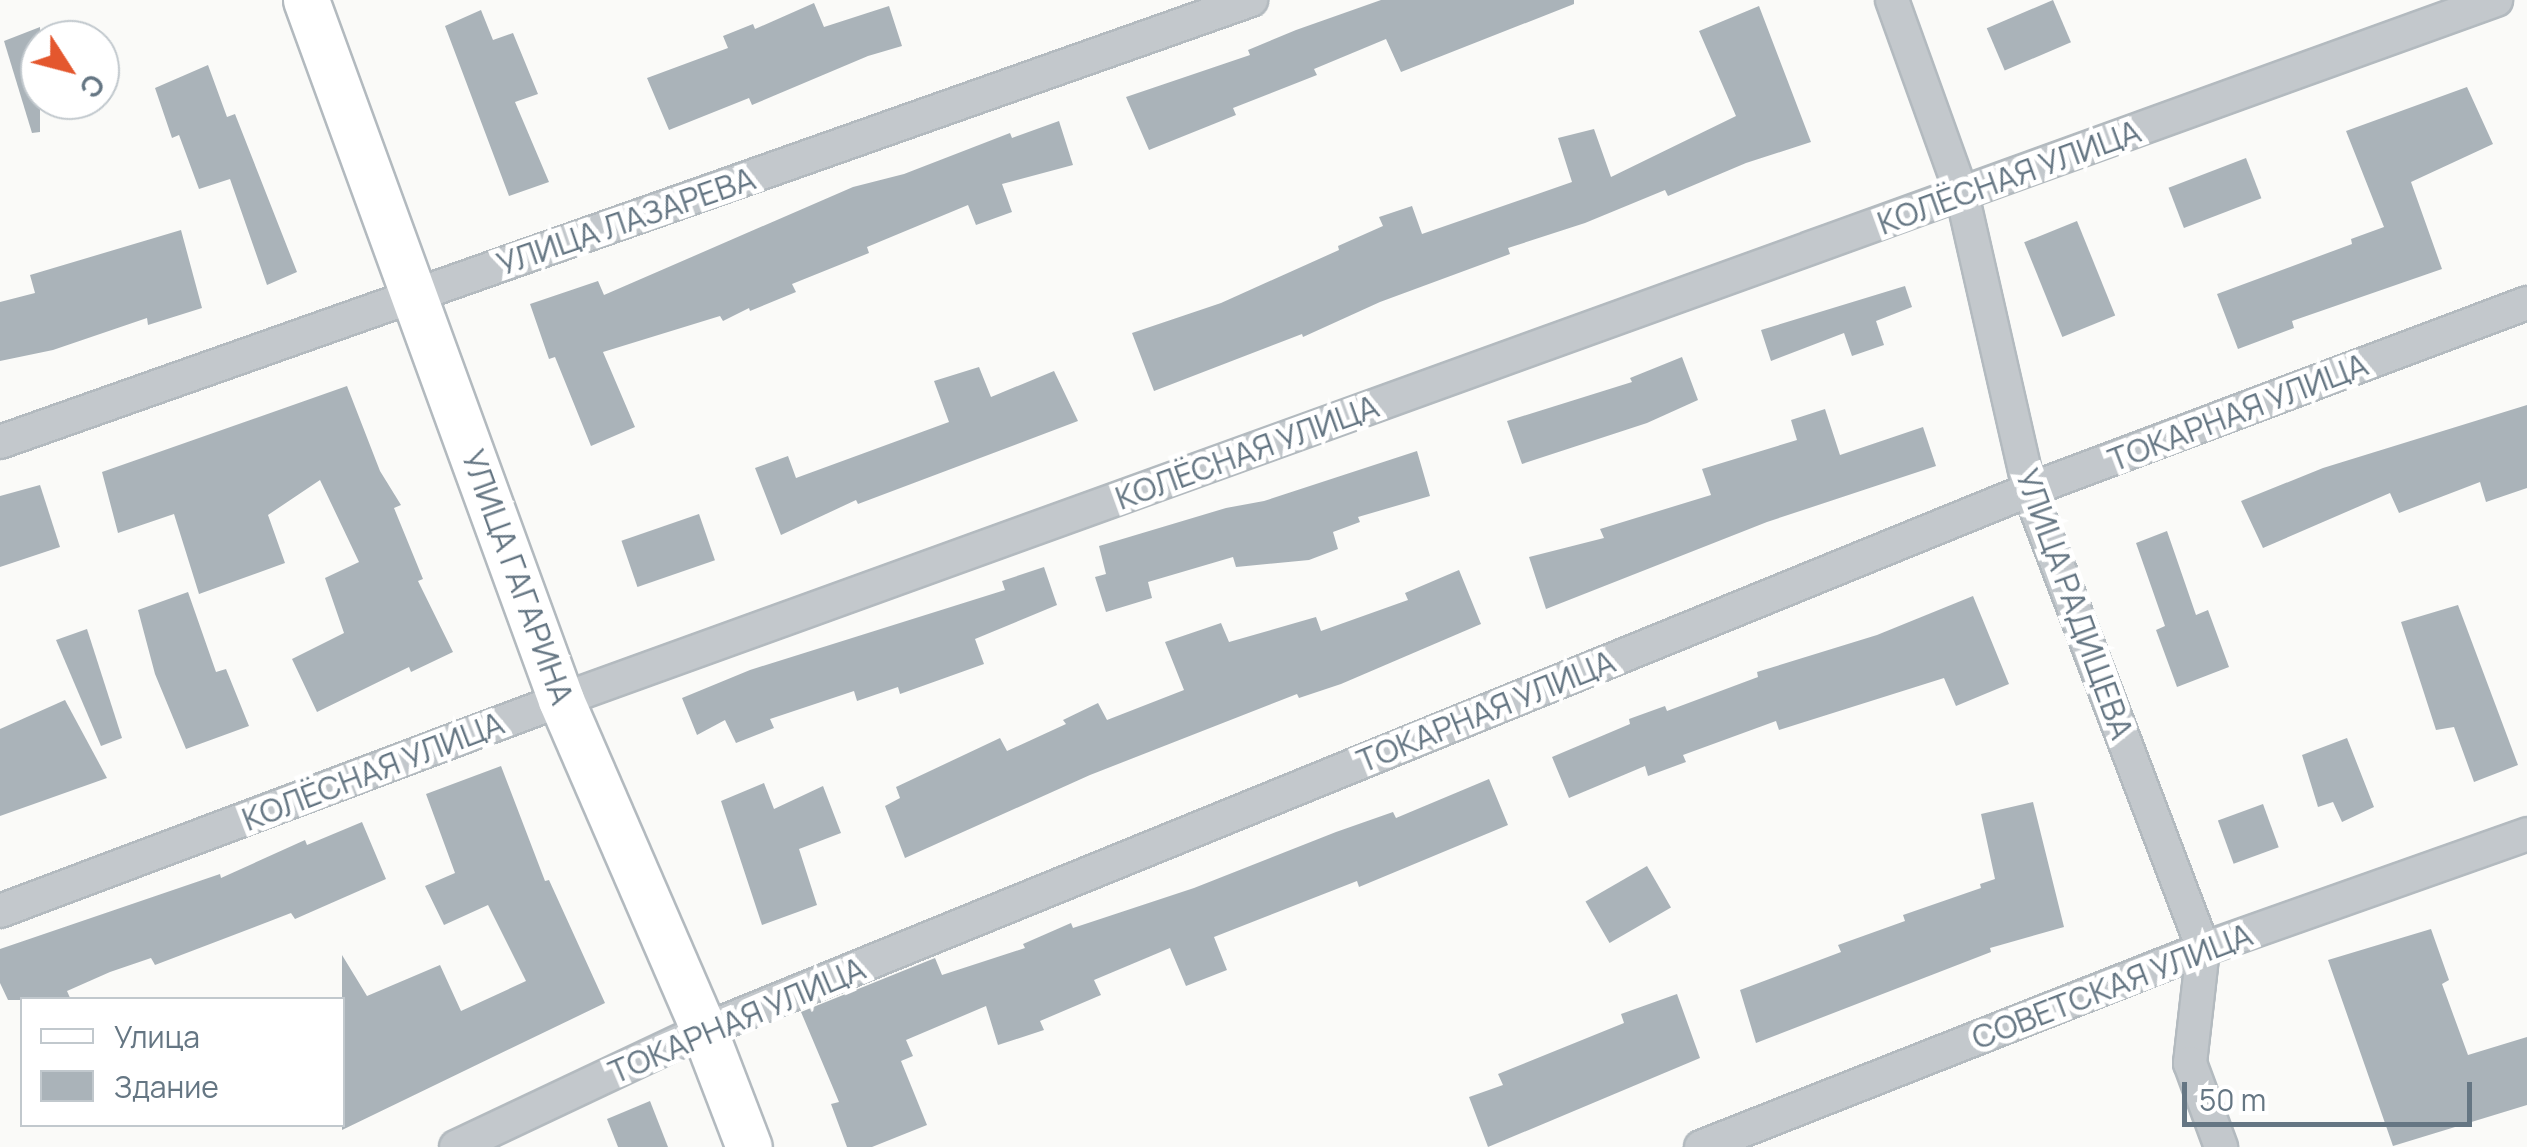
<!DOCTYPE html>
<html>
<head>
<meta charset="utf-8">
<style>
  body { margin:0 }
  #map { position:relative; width:2527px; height:1147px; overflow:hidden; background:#fafaf8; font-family:Manrope,sans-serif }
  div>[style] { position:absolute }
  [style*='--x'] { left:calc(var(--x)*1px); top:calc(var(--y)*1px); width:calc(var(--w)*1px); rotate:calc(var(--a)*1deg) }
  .building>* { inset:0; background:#aab3b9; transform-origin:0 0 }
  .roads { filter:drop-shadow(2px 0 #b3babf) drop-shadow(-2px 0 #b3babf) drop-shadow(0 2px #b3babf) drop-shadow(0 -2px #b3babf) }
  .street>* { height:32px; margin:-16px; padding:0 16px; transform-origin:16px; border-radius:16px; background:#c3c8cc }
  .secondary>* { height:45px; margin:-22.5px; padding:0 22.5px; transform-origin:22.5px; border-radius:22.5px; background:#fff }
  span { translate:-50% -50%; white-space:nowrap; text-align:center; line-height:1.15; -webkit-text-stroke:10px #fff; paint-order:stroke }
  .street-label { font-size:32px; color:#657683 }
  .legend { position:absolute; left:20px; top:997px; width:325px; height:130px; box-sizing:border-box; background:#fff; border:2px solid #c1c8cd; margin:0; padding:12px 18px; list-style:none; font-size:30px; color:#657683 }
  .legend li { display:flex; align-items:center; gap:20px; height:50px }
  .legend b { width:50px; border:2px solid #c1c8cd }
  .north { position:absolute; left:20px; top:20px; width:100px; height:100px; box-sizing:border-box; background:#fff; border:2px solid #c1c8cd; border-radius:50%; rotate:126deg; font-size:28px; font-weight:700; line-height:40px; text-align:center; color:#657683 }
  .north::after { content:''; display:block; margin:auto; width:35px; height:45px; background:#e4572e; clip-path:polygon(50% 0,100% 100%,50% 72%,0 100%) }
  .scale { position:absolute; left:2182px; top:1082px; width:290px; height:45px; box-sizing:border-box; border:5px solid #657683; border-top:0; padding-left:12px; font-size:30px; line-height:35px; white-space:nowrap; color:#657683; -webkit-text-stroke:8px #fff; paint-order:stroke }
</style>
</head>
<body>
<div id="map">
  <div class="building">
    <i style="clip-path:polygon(1381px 0,1574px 0,1574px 4px,1401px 72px,1386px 39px,1314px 69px,1317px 75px,1233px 108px,1236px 115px,1149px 150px,1126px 97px,1250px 55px,1248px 50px,1296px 30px)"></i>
    <i style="left:2053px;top:0;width:46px;height:72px;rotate:67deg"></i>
    <i style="clip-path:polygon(814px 3px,824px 27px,889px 6px,902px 46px,868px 56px,752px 105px,749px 98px,669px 130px,647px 78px,728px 48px,723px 36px,753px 24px,755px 29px)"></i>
    <i style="clip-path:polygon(1759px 6px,1811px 142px,1746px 163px,1668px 196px,1665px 190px,1585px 223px,1508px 248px,1510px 254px,1380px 302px,1303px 337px,1302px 334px,1154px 391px,1132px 333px,1221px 303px,1339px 250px,1338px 246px,1383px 226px,1379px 217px,1412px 206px,1422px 234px,1572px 182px,1558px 138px,1594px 129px,1611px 177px,1736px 116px,1699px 31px)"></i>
    <i style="clip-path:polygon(481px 10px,493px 40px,513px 33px,538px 94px,515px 102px,549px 182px,509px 196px,445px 26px)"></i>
    <i style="clip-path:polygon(40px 27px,40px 132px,32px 133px,4px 41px)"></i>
    <i style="clip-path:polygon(208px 65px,227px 117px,235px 114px,297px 272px,267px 285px,230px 179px,199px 189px,179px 135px,172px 138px,155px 88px)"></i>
    <i style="clip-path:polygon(2467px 87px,2493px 144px,2411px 182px,2442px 269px,2292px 321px,2294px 328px,2238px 349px,2217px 294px,2352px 244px,2351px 239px,2384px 227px,2346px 131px)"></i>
    <i style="clip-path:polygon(1059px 121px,1073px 165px,1002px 184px,1012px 212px,976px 225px,968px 205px,867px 247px,869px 253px,792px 284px,796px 292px,750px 311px,749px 308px,723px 321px,720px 316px,603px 352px,635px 427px,591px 446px,555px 357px,549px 359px,530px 304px,598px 281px,604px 295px,853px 187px,904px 174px,1010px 133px,1012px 138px)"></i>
    <i style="left:2246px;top:158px;width:43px;height:83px;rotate:69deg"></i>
    <i style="left:2077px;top:221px;width:102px;height:57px;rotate:68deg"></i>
    <i style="clip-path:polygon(181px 230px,202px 308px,148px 325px,147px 318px,53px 350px,0 361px,0 302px,35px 293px,30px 275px)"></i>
    <i style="clip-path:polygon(1905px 286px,1912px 307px,1876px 321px,1884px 345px,1852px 356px,1844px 333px,1771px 361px,1761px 330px)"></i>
    <i style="clip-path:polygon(1682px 357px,1698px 400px,1647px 423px,1522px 464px,1507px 421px,1632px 382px,1630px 378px)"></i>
    <i style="clip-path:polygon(979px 367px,991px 397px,1054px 371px,1078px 421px,858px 504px,856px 500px,781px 535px,755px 468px,788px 456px,796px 478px,949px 422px,934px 381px)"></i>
    <i style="clip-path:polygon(347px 386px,380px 471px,401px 505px,394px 508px,423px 579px,418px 581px,453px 652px,411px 672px,409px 667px,317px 712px,292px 659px,344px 633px,325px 578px,359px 562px,320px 480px,268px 515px,285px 563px,199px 594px,174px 514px,118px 533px,102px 472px)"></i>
    <i style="clip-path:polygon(2527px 405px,2527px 488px,2486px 502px,2480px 482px,2399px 513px,2390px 493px,2263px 548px,2241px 501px,2323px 468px)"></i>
    <i style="clip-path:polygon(1825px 409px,1840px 455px,1923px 427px,1936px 466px,1767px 522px,1546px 609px,1529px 557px,1604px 538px,1600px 529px,1711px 495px,1702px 469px,1797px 440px,1791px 420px)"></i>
    <i style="clip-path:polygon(1417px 451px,1430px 496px,1358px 517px,1360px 522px,1333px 532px,1338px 549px,1309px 560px,1236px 567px,1233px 557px,1148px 582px,1152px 598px,1106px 612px,1095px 577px,1106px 574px,1099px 546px,1226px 508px,1264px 501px)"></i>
    <i style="clip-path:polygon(40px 485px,60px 547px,0 567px,0 496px)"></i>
    <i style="left:699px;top:514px;width:49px;height:82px;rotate:71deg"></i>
    <i style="clip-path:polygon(2167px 531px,2196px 615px,2208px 610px,2229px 667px,2177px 687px,2156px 630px,2165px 626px,2136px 543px)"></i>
    <i style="clip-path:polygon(1044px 567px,1057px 605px,975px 639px,984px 664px,900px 694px,898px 687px,857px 701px,854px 691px,770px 719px,774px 728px,736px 743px,725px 720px,697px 735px,682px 698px,750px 670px,1005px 590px,1002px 581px)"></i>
    <i style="clip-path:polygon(1459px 570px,1481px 624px,1341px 684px,1299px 698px,1297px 694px,1090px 775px,905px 858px,885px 806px,900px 798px,896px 787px,1000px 738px,1007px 751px,1066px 724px,1063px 720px,1098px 703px,1107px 720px,1184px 690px,1165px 642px,1221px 623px,1229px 642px,1316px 617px,1321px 631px,1408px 600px,1405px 593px)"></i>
    <i style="clip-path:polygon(188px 592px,216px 672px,226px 669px,249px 726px,186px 749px,155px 674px,138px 610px)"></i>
    <i style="clip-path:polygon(1973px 596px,2009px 684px,1956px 706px,1944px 678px,1779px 730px,1776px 721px,1683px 755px,1686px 762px,1648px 776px,1645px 766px,1569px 798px,1552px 757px,1630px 724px,1629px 719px,1665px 706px,1667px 711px,1758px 677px,1757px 672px,1877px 635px)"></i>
    <i style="clip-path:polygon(2458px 605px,2518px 765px,2474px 782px,2454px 727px,2436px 730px,2401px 622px)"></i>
    <i style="clip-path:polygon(87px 629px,122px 738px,101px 746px,56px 640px)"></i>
    <i style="clip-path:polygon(65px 700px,107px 778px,0 816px,0 729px)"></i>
    <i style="clip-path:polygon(2347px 738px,2374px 807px,2342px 822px,2333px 802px,2318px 807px,2302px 755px)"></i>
    <i style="clip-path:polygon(501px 766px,545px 881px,549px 880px,605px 1003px,342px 1130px,342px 955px,367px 996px,440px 965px,461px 1011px,526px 981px,488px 905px,444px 925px,425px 886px,455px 873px,426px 794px)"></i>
    <i style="clip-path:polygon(1489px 779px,1508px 825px,1359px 887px,1357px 881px,1214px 937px,1227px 970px,1186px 986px,1170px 948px,1094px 980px,1101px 995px,1040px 1021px,1044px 1030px,998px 1045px,986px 1006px,906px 1040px,913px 1056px,901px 1061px,927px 1125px,872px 1147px,847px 1147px,831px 1104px,839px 1102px,801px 1012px,935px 958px,942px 975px,1025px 948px,1023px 944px,1071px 923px,1073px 928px,1194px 888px,1336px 832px,1393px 812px,1396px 818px)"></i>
    <i style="clip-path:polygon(764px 783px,774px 809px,823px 786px,841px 833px,799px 849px,817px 905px,762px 925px,721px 801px)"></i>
    <i style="clip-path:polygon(2033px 802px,2064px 927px,1990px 948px,1991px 952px,1756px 1043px,1740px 990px,1841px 952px,1838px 945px,1905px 921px,1903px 915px,1981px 888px,1980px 884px,1995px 879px,1981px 814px)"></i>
    <i style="left:2263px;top:804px;width:46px;height:48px;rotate:70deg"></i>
    <i style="clip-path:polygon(362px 822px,386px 879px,295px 919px,291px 913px,155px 965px,151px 958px,110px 972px,67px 991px,71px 1000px,8px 1000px,0 983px,0 949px,220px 874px,221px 878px,305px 840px,307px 845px)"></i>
    <i style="left:1647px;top:866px;width:48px;height:71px;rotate:60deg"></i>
    <i style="clip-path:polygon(2431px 929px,2449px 980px,2442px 984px,2468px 1055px,2527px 1037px,2527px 1105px,2393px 1146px,2328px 960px)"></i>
    <i style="clip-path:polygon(1677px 994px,1700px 1058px,1488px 1147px,1469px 1097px,1503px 1085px,1498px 1074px,1624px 1023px,1621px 1014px)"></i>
    <i style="clip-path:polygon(650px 1101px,668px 1147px,618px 1147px,607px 1119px)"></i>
  </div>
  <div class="roads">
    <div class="street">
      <i style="--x:1892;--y:0;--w:206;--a:70.2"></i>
      <i style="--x:1962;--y:194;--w:303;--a:77.2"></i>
      <i style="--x:2029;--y:490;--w:491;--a:69.2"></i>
      <i style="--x:2203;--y:949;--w:115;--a:96.5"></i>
      <i style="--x:2190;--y:1063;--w:90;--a:69.7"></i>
      <i style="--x:0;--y:442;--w:1327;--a:-19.46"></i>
      <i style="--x:0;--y:911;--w:599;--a:-20.61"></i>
      <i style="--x:561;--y:700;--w:2058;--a:-19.89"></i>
      <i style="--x:456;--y:1147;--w:274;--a:-25.3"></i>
      <i style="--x:704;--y:1030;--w:1431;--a:-22.17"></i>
      <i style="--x:2029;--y:490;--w:532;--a:-20.58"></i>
      <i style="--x:1701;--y:1147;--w:540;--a:-21.53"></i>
      <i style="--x:2203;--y:949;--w:344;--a:-19.5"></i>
    </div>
    <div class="secondary">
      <i style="--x:306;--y:0;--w:745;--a:69.98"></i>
      <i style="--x:561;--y:700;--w:360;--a:66.6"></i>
      <i style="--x:704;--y:1030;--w:125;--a:69"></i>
    </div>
  </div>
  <div class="street-label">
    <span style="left:2009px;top:177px;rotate:-20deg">КОЛЁСНАЯ УЛИЦА</span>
    <span style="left:626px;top:221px;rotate:-19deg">УЛИЦА ЛАЗАРЕВА</span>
    <span style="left:2238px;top:412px;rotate:-21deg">ТОКАРНАЯ УЛИЦА</span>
    <span style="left:1247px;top:452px;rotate:-20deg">КОЛЁСНАЯ УЛИЦА</span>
    <span style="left:518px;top:577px;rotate:70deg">УЛИЦА ГАГАРИНА</span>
    <span style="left:2075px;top:604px;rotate:70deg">УЛИЦА РАДИЩЕВА</span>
    <span style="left:1486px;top:711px;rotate:-22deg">ТОКАРНАЯ УЛИЦА</span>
    <span style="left:373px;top:771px;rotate:-21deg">КОЛЁСНАЯ УЛИЦА</span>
    <span style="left:2112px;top:986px;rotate:-21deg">СОВЕТСКАЯ УЛИЦА</span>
    <span style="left:737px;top:1020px;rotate:-23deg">ТОКАРНАЯ УЛИЦА</span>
  </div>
  <ul class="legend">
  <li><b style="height:12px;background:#fff"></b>Улица</li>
  <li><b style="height:28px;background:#aab3b9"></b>Здание</li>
  </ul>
  <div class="north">С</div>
  <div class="scale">50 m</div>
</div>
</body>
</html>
